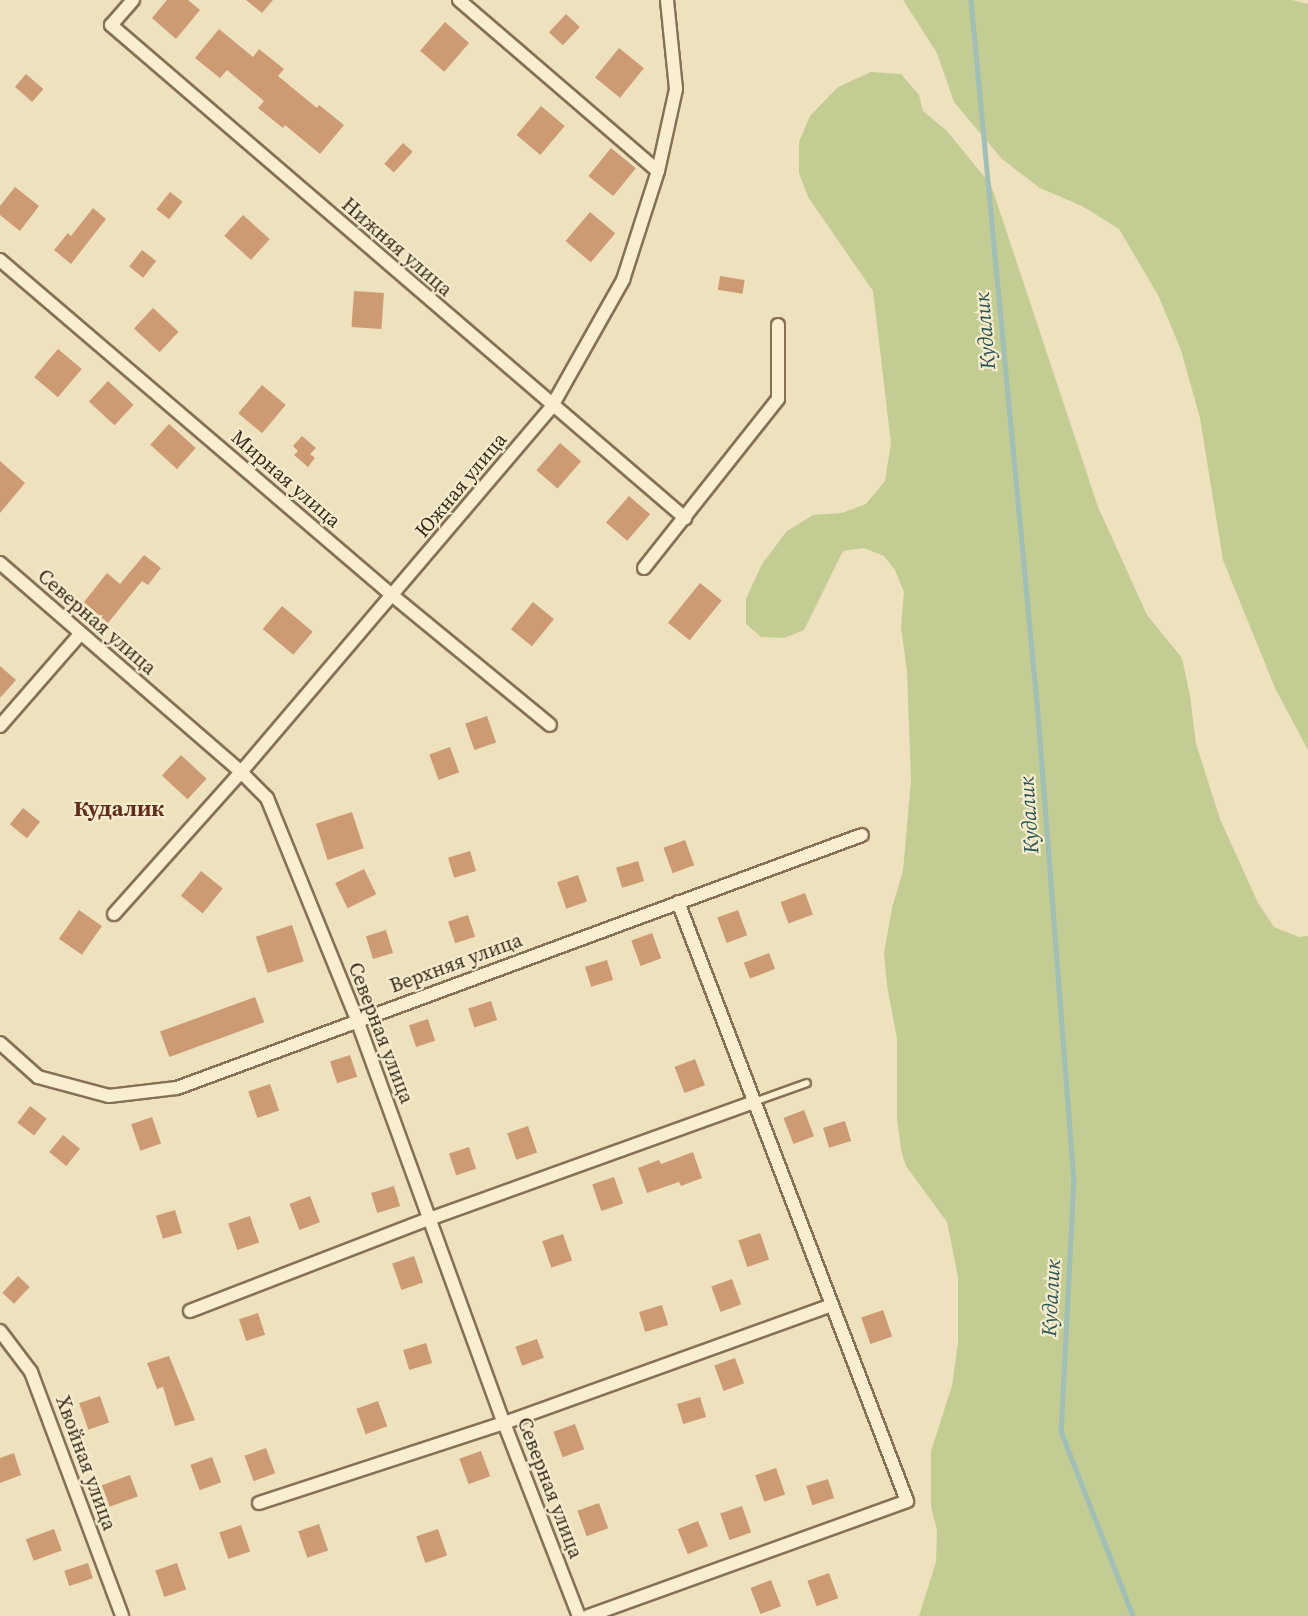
<!DOCTYPE html>
<html>
<head>
<meta charset="utf-8">
<style>
  body { margin:0 }
  #map { position:relative; width:1308px; height:1616px; overflow:hidden; background:#eee1bd; font-family:"Source Serif 4",serif }
  div>[style] { position:absolute }
  [style*='--x'] { left:calc(var(--x)*1px); top:calc(var(--y)*1px); width:calc(var(--w)*1px); rotate:calc(var(--a)*1deg) }
  .green>* { inset:0; background:#c3cc92 }
  .stream>* { height:4.5px; margin:-2.25px; padding:0 2.25px; transform-origin:2.25px; border-radius:2.25px; background:#a1bfb7 }
  .building>* { inset:0; background:#cd9b73; transform-origin:0 0 }
  .roads { filter:drop-shadow(2px 0 #867156) drop-shadow(-2px 0 #867156) drop-shadow(0 2px #867156) drop-shadow(0 -2px #867156) }
  .service>* { height:6px; margin:-3px; padding:0 3px; transform-origin:3px; border-radius:3px; background:#f9eed0 }
  .minor>* { height:12px; margin:-6px; padding:0 6px; transform-origin:6px; border-radius:6px; background:#f9eed0 }
  span { translate:-50% -50%; white-space:nowrap; text-align:center; line-height:1.15; -webkit-text-stroke:4.5px #f5ebcd; paint-order:stroke }
  .street-label { font-size:20px; color:#35291b }
  .water-label { font-size:21px; color:#2a5554; font-style:italic }
  .quarter-label { font-size:22px; color:#622c1a; font-weight:700 }
</style>
</head>
<body>
<div id="map">
  <div class="green">
    <i style="clip-path:polygon(903px 0,1292px 0,1308px 4px,1308px 750px,1275px 688px,1223px 560px,1200px 418px,1181px 350px,1158px 295px,1119px 229px,1082px 206px,1040px 188px,1002px 159px,954px 102px,937px 53px)"></i>
    <i style="clip-path:polygon(871px 72px,901px 74px,919px 95px,923px 111px,947px 131px,991px 185px,1098px 507px,1147px 615px,1182px 658px,1190px 696px,1196px 744px,1220px 819px,1258px 903px,1274px 927px,1299px 937px,1308px 936px,1308px 1616px,919px 1616px,936px 1562px,937px 1530px,931px 1507px,931px 1451px,952px 1386px,958px 1343px,958px 1277px,947px 1222px,906px 1166px,901px 1150px,897px 1118px,897px 1038px,887px 986px,884px 953px,892px 908px,903px 871px,911px 780px,907px 671px,901px 627px,904px 592px,895px 570px,884px 556px,864px 548px,843px 551px,804px 630px,784px 638px,761px 637px,746px 624px,746px 599px,762px 564px,787px 531px,813px 515px,842px 513px,866px 504px,885px 481px,891px 443px,873px 291px,808px 197px,799px 173px,799px 142px,810px 116px,838px 87px)"></i>
  </div>
  <div class="stream">
    <i style="--x:971;--y:0;--w:717;--a:84.64"></i>
    <i style="--x:1038;--y:714;--w:465;--a:85.6"></i>
    <i style="--x:1074;--y:1178;--w:253;--a:92.9"></i>
    <i style="--x:1061;--y:1431;--w:199;--a:68.7"></i>
  </div>
  <div class="building">
    <i style="clip-path:polygon(167px 0,188px 0,200px 10px,176px 39px,152px 18px)"></i>
    <i style="clip-path:polygon(246px 0,273px 0,262px 13px)"></i>
    <i style="left:566px;top:14px;width:19px;height:25px;rotate:43deg"></i>
    <i style="left:445px;top:22px;width:32px;height:38px;rotate:41deg"></i>
    <i style="clip-path:polygon(219px 29px,253px 57px,259px 49px,284px 69px,278px 76px,317px 108px,319px 105px,344px 125px,320px 154px,285px 125px,283px 128px,258px 108px,264px 101px,227px 70px,220px 78px,195px 58px)"></i>
    <i style="left:619px;top:48px;width:32px;height:38px;rotate:39deg"></i>
    <i style="left:26px;top:74px;width:23px;height:17px;rotate:41deg"></i>
    <i style="left:541px;top:106px;width:31px;height:38px;rotate:40deg"></i>
    <i style="left:403px;top:143px;width:13px;height:28px;rotate:42deg"></i>
    <i style="left:611px;top:148px;width:32px;height:36px;rotate:39deg"></i>
    <i style="clip-path:polygon(15px 187px,39px 206px,20px 231px,0 215px,0 206px)"></i>
    <i style="left:170px;top:192px;width:16px;height:22px;rotate:38deg"></i>
    <i style="clip-path:polygon(93px 208px,106px 219px,71px 264px,54px 250px,68px 233px,71px 236px)"></i>
    <i style="left:590px;top:212px;width:33px;height:38px;rotate:40deg"></i>
    <i style="left:243px;top:215px;width:36px;height:28px;rotate:42deg"></i>
    <i style="left:142px;top:250px;width:18px;height:21px;rotate:38deg"></i>
    <i style="left:720px;top:276px;width:25px;height:14px;rotate:9deg"></i>
    <i style="left:354px;top:291px;width:30px;height:36px;rotate:4deg"></i>
    <i style="left:153px;top:308px;width:35px;height:28px;rotate:43deg"></i>
    <i style="left:58px;top:349px;width:31px;height:37px;rotate:40deg"></i>
    <i style="left:108px;top:381px;width:35px;height:28px;rotate:43deg"></i>
    <i style="left:262px;top:385px;width:31px;height:37px;rotate:40deg"></i>
    <i style="left:169px;top:424px;width:36px;height:28px;rotate:42deg"></i>
    <i style="clip-path:polygon(302px 436px,316px 448px,310px 454px,315px 458px,308px 467px,294px 455px,298px 451px,293px 446px)"></i>
    <i style="left:560px;top:443px;width:28px;height:36px;rotate:41deg"></i>
    <i style="clip-path:polygon(0 461px,25px 483px,0 513px)"></i>
    <i style="left:629px;top:496px;width:28px;height:35px;rotate:41deg"></i>
    <i style="clip-path:polygon(144px 555px,161px 568px,148px 585px,142px 581px,108px 623px,84px 602px,107px 573px,120px 584px)"></i>
    <i style="left:700px;top:583px;width:28px;height:51px;rotate:39deg"></i>
    <i style="left:533px;top:602px;width:27px;height:35px;rotate:39deg"></i>
    <i style="left:282px;top:606px;width:40px;height:30px;rotate:40deg"></i>
    <i style="clip-path:polygon(0 666px,16px 680px,0 698px)"></i>
    <i style="left:487px;top:716px;width:28px;height:23px;rotate:71deg"></i>
    <i style="left:450px;top:747px;width:27px;height:22px;rotate:70deg"></i>
    <i style="left:181px;top:755px;width:35px;height:28px;rotate:43deg"></i>
    <i style="left:23px;top:808px;width:22px;height:21px;rotate:39deg"></i>
    <i style="left:352px;top:812px;width:38px;height:38px;rotate:72deg"></i>
    <i style="left:685px;top:840px;width:27px;height:23px;rotate:70deg"></i>
    <i style="left:470px;top:851px;width:21px;height:23px;rotate:73deg"></i>
    <i style="left:638px;top:861px;width:21px;height:23px;rotate:73deg"></i>
    <i style="left:364px;top:869px;width:28px;height:32px;rotate:64deg"></i>
    <i style="left:201px;top:871px;width:28px;height:32px;rotate:39deg"></i>
    <i style="left:578px;top:875px;width:28px;height:22px;rotate:71deg"></i>
    <i style="left:805px;top:893px;width:23px;height:26px;rotate:70deg"></i>
    <i style="left:79px;top:910px;width:28px;height:35px;rotate:35deg"></i>
    <i style="left:738px;top:910px;width:27px;height:22px;rotate:70deg"></i>
    <i style="left:468px;top:915px;width:23px;height:21px;rotate:72deg"></i>
    <i style="left:292px;top:925px;width:38px;height:38px;rotate:72deg"></i>
    <i style="left:386px;top:930px;width:24px;height:21px;rotate:73deg"></i>
    <i style="left:652px;top:933px;width:27px;height:22px;rotate:70deg"></i>
    <i style="left:769px;top:953px;width:17px;height:27px;rotate:69deg"></i>
    <i style="left:607px;top:960px;width:21px;height:23px;rotate:73deg"></i>
    <i style="left:255px;top:997px;width:27px;height:101px;rotate:70deg"></i>
    <i style="left:491px;top:1001px;width:20px;height:24px;rotate:72deg"></i>
    <i style="left:428px;top:1019px;width:23px;height:20px;rotate:72deg"></i>
    <i style="left:350px;top:1055px;width:23px;height:21px;rotate:72deg"></i>
    <i style="left:695px;top:1059px;width:28px;height:22px;rotate:69deg"></i>
    <i style="left:270px;top:1084px;width:28px;height:23px;rotate:71deg"></i>
    <i style="left:30px;top:1106px;width:21px;height:21px;rotate:37deg"></i>
    <i style="left:804px;top:1110px;width:28px;height:22px;rotate:69deg"></i>
    <i style="left:152px;top:1117px;width:28px;height:22px;rotate:71deg"></i>
    <i style="left:845px;top:1121px;width:21px;height:23px;rotate:73deg"></i>
    <i style="left:528px;top:1126px;width:28px;height:22px;rotate:71deg"></i>
    <i style="left:63px;top:1135px;width:22px;height:22px;rotate:39deg"></i>
    <i style="left:469px;top:1147px;width:23px;height:21px;rotate:72deg"></i>
    <i style="clip-path:polygon(693px 1152px,702px 1178px,681px 1186px,679px 1182px,647px 1193px,638px 1168px,659px 1160px,661px 1164px)"></i>
    <i style="left:614px;top:1177px;width:28px;height:23px;rotate:71deg"></i>
    <i style="left:394px;top:1186px;width:21px;height:24px;rotate:73deg"></i>
    <i style="left:310px;top:1196px;width:28px;height:22px;rotate:69deg"></i>
    <i style="left:175px;top:1210px;width:24px;height:20px;rotate:73deg"></i>
    <i style="left:250px;top:1216px;width:28px;height:23px;rotate:71deg"></i>
    <i style="left:760px;top:1233px;width:28px;height:23px;rotate:71deg"></i>
    <i style="left:563px;top:1234px;width:28px;height:22px;rotate:71deg"></i>
    <i style="left:414px;top:1256px;width:28px;height:23px;rotate:71deg"></i>
    <i style="left:18px;top:1276px;width:16px;height:23px;rotate:43deg"></i>
    <i style="left:732px;top:1279px;width:27px;height:22px;rotate:70deg"></i>
    <i style="left:662px;top:1305px;width:21px;height:24px;rotate:73deg"></i>
    <i style="left:883px;top:1310px;width:28px;height:23px;rotate:71deg"></i>
    <i style="left:258px;top:1313px;width:23px;height:20px;rotate:72deg"></i>
    <i style="left:537px;top:1339px;width:20px;height:23px;rotate:70deg"></i>
    <i style="left:426px;top:1343px;width:21px;height:24px;rotate:73deg"></i>
    <i style="clip-path:polygon(169px 1356px,195px 1420px,175px 1426px,163px 1387px,157px 1389px,147px 1363px)"></i>
    <i style="left:735px;top:1358px;width:27px;height:22px;rotate:70deg"></i>
    <i style="left:100px;top:1396px;width:28px;height:22px;rotate:71deg"></i>
    <i style="left:700px;top:1397px;width:21px;height:24px;rotate:73deg"></i>
    <i style="left:378px;top:1401px;width:27px;height:23px;rotate:70deg"></i>
    <i style="left:575px;top:1424px;width:27px;height:23px;rotate:70deg"></i>
    <i style="left:266px;top:1448px;width:27px;height:23px;rotate:70deg"></i>
    <i style="left:481px;top:1451px;width:27px;height:23px;rotate:70deg"></i>
    <i style="clip-path:polygon(14px 1453px,21px 1475px,0 1483px,0 1458px)"></i>
    <i style="left:212px;top:1457px;width:27px;height:23px;rotate:70deg"></i>
    <i style="left:776px;top:1468px;width:28px;height:22px;rotate:71deg"></i>
    <i style="left:130px;top:1475px;width:23px;height:30px;rotate:70deg"></i>
    <i style="left:828px;top:1479px;width:20px;height:23px;rotate:72deg"></i>
    <i style="left:599px;top:1503px;width:27px;height:23px;rotate:70deg"></i>
    <i style="left:742px;top:1506px;width:28px;height:23px;rotate:71deg"></i>
    <i style="left:698px;top:1521px;width:27px;height:22px;rotate:68deg"></i>
    <i style="left:319px;top:1524px;width:28px;height:22px;rotate:71deg"></i>
    <i style="left:241px;top:1525px;width:28px;height:23px;rotate:71deg"></i>
    <i style="left:54px;top:1529px;width:23px;height:30px;rotate:70deg"></i>
    <i style="left:438px;top:1529px;width:28px;height:23px;rotate:71deg"></i>
    <i style="left:88px;top:1563px;width:16px;height:25px;rotate:72deg"></i>
    <i style="left:177px;top:1563px;width:28px;height:23px;rotate:71deg"></i>
    <i style="left:829px;top:1573px;width:27px;height:23px;rotate:70deg"></i>
    <i style="left:771px;top:1580px;width:28px;height:22px;rotate:69deg"></i>
  </div>
  <div class="roads">
    <div class="service">
      <i style="--x:754;--y:1102;--w:56;--a:-19.7"></i>
    </div>
    <div class="minor">
      <i style="--x:133;--y:0;--w:33;--a:131"></i>
      <i style="--x:111;--y:25;--w:757;--a:40.66"></i>
      <i style="--x:459;--y:0;--w:262;--a:40.7"></i>
      <i style="--x:0;--y:260;--w:517;--a:40.53"></i>
      <i style="--x:393;--y:596;--w:203;--a:39.4"></i>
      <i style="--x:0;--y:563;--w:319;--a:40.9"></i>
      <i style="--x:241;--y:772;--w:37;--a:45"></i>
      <i style="--x:267;--y:798;--w:240;--a:67.9"></i>
      <i style="--x:357;--y:1020;--w:429;--a:70"></i>
      <i style="--x:504;--y:1423;--w:207;--a:68.8"></i>
      <i style="--x:644;--y:568;--w:216;--a:-51.6"></i>
      <i style="--x:778;--y:399;--w:74;--a:-90"></i>
      <i style="--x:0;--y:726;--w:123;--a:-48.9"></i>
      <i style="--x:114;--y:914;--w:191;--a:-48.2"></i>
      <i style="--x:241;--y:772;--w:480;--a:-49.6"></i>
      <i style="--x:552;--y:406;--w:145;--a:-60.6"></i>
      <i style="--x:623;--y:280;--w:114;--a:-72.2"></i>
      <i style="--x:658;--y:171;--w:84;--a:-77.6"></i>
      <i style="--x:676;--y:89;--w:89;--a:-95.8"></i>
      <i style="--x:0;--y:1043;--w:51;--a:41.8"></i>
      <i style="--x:38;--y:1077;--w:73;--a:15"></i>
      <i style="--x:109;--y:1096;--w:68;--a:-6.7"></i>
      <i style="--x:177;--y:1088;--w:730;--a:-20.27"></i>
      <i style="--x:190;--y:1311;--w:256;--a:-21.1"></i>
      <i style="--x:429;--y:1219;--w:345;--a:-19.8"></i>
      <i style="--x:0;--y:1331;--w:51;--a:52.9"></i>
      <i style="--x:31;--y:1372;--w:260;--a:69.5"></i>
      <i style="--x:259;--y:1503;--w:258;--a:-18.1"></i>
      <i style="--x:504;--y:1423;--w:348;--a:-19.8"></i>
      <i style="--x:588;--y:1616;--w:339;--a:-19.8"></i>
      <i style="--x:907;--y:1501;--w:641;--a:-110.92"></i>
    </div>
  </div>
  <div class="street-label">
    <span style="left:397px;top:247px;rotate:41deg">Нижняя улица</span>
    <span style="left:286px;top:479px;rotate:41deg">Мирная улица</span>
    <span style="left:461px;top:485px;rotate:-50deg">Южная улица</span>
    <span style="left:97px;top:622px;rotate:41deg">Северная улица</span>
    <span style="left:456px;top:963px;rotate:-20deg">Верхняя улица</span>
    <span style="left:381px;top:1033px;rotate:69deg">Северная улица</span>
    <span style="left:86px;top:1463px;rotate:70deg">Хвойная улица</span>
    <span style="left:550px;top:1488px;rotate:69deg">Северная улица</span>
  </div>
  <div class="water-label">
    <span style="left:985px;top:331px;rotate:-95deg">Кудалик</span>
    <span style="left:1029px;top:815px;rotate:-94deg">Кудалик</span>
    <span style="left:1051px;top:1298px;rotate:-87deg">Кудалик</span>
  </div>
  <div class="quarter-label">
    <span style="left:119px;top:809px">Кудалик</span>
  </div>
</div>
</body>
</html>
